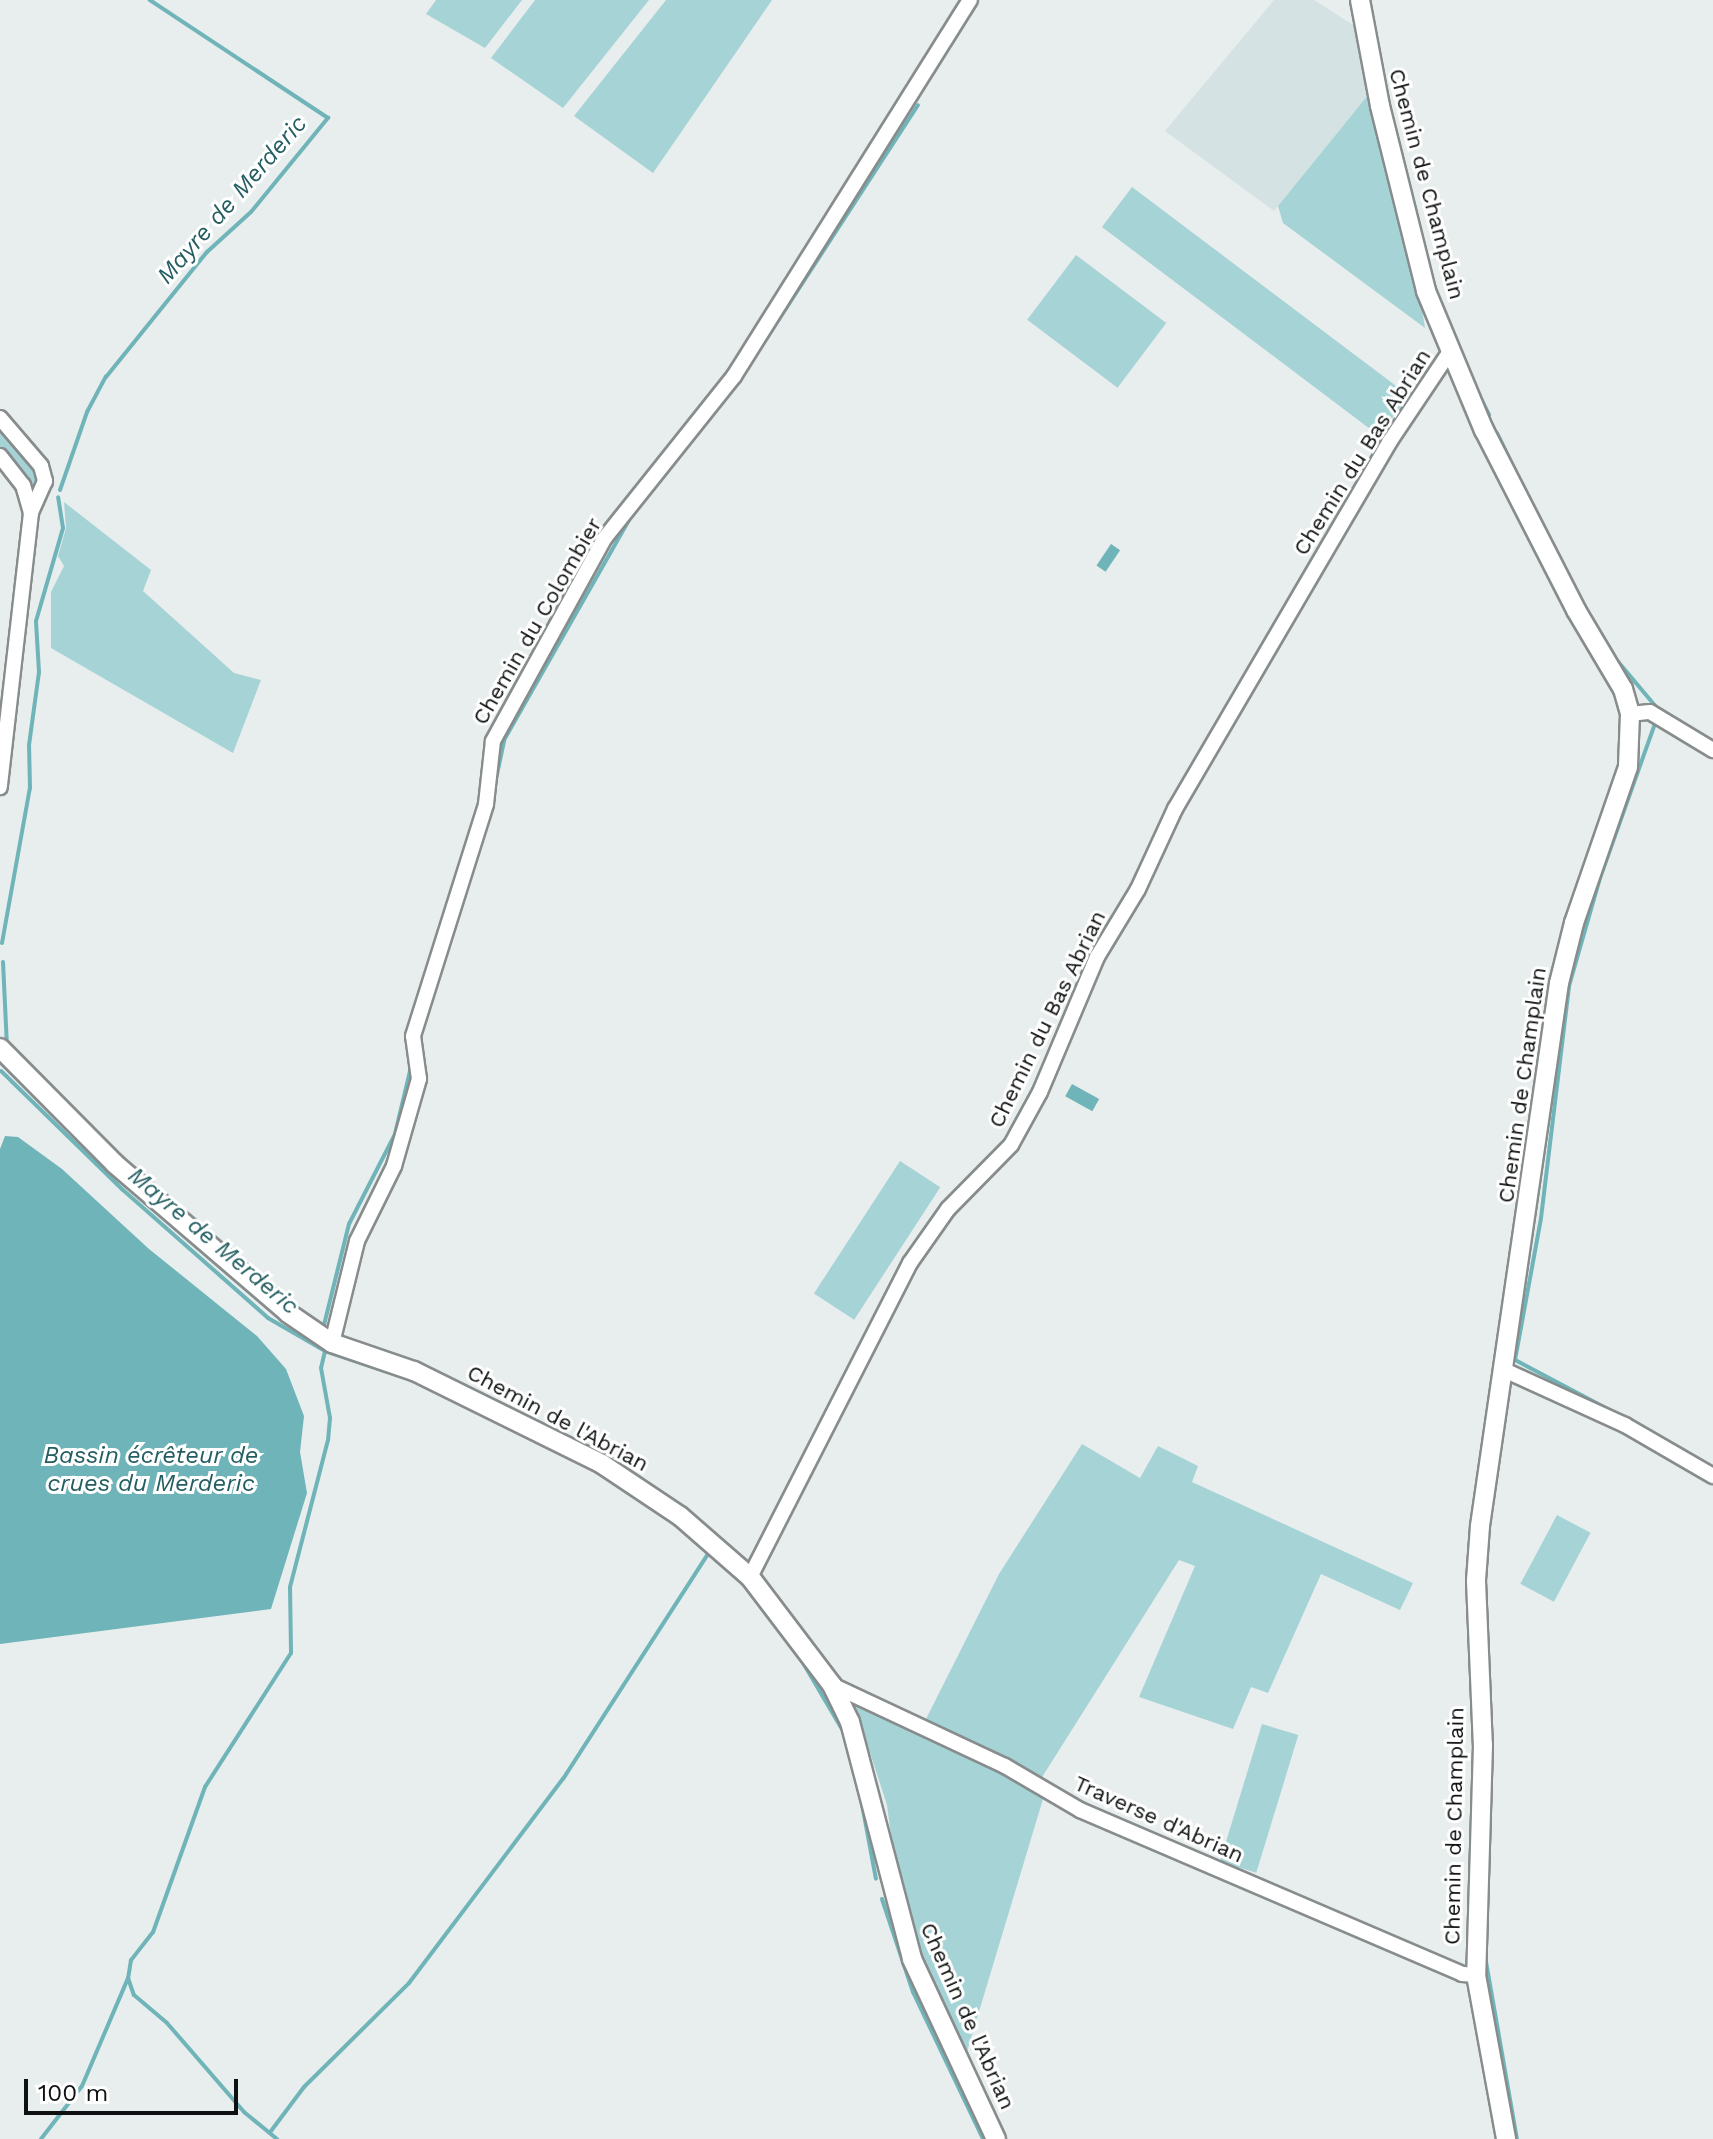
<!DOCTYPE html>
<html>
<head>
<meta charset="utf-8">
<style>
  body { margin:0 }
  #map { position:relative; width:1713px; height:2139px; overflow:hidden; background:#e8eded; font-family:"Work Sans",sans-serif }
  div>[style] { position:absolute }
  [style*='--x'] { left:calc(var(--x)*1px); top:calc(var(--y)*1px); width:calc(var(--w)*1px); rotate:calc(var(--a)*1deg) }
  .built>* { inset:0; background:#d4e2e3 }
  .green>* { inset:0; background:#a6d4d6; transform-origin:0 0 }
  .water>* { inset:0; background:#6fb4b8; transform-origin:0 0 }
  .stream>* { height:4px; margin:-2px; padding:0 2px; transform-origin:2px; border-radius:2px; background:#6fb4b8 }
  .roads { filter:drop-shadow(2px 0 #878c8c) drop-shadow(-2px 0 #878c8c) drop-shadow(0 2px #878c8c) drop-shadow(0 -2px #878c8c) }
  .minor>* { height:14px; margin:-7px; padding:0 7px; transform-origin:7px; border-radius:7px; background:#fff }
  .tertiary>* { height:18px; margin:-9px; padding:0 9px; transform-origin:9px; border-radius:9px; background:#fff }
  span { translate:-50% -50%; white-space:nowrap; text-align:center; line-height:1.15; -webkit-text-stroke:6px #fff; paint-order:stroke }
  .street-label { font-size:22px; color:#0f1111 }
  .water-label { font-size:24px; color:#245e62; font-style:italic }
  .scale { position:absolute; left:24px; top:2079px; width:214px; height:36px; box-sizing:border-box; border:4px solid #0f1111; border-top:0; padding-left:10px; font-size:24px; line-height:28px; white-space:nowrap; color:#0f1111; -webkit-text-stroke:6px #fff; paint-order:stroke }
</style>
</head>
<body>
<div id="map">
  <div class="built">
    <i style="clip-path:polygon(1274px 0,1314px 0,1358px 28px,1368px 95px,1274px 211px,1165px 131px)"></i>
  </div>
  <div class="green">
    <i style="clip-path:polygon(436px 0,522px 0,485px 48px,426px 14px)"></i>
    <i style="clip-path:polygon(535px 0,649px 0,563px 108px,491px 58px)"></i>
    <i style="clip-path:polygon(666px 0,772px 0,653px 173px,574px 116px)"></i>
    <i style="clip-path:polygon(1368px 95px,1420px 297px,1425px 328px,1283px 223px,1278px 206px)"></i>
    <i style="left:1132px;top:187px;width:347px;height:50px;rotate:37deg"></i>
    <i style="left:1076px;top:255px;width:113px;height:81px;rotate:37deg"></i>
    <i style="clip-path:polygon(0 422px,38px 467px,41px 478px,36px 488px,0 449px)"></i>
    <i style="clip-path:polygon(64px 502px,151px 570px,143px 591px,234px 673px,261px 680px,233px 753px,51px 648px,51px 592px,64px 566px,58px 556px,66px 528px)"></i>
    <i style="left:900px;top:1161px;width:48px;height:158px;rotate:33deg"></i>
    <i style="clip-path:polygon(1082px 1444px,1140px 1478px,1158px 1446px,1198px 1466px,1192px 1482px,1413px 1583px,1400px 1610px,1321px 1574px,1268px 1693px,1251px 1687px,1233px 1729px,1139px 1697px,1195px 1566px,1179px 1560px,1039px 1782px,925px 1721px,999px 1574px)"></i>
    <i style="left:1557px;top:1515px;width:38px;height:78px;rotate:28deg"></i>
    <i style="clip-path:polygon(853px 1700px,998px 1769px,1043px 1799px,965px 2058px,921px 1962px,895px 1867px,887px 1805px)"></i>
    <i style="left:1262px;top:1724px;width:38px;height:144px;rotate:17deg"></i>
  </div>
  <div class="water">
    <i style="left:1111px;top:544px;width:11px;height:26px;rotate:34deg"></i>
    <i style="left:1072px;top:1084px;width:31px;height:14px;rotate:29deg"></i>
    <i style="clip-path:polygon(5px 1136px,18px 1137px,62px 1169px,149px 1249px,257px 1336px,286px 1369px,304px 1416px,300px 1452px,307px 1493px,271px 1609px,0 1644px,0 1149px)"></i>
  </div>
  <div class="stream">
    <i style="--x:755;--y:356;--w:299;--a:-57"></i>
    <i style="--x:1476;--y:389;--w:29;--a:63"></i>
    <i style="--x:1497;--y:433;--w:41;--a:64.1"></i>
    <i style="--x:60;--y:490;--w:83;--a:-70.9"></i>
    <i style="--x:87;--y:412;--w:40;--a:-62"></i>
    <i style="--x:106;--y:377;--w:161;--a:-51.1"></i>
    <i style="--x:207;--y:252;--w:59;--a:-42.3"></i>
    <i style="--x:251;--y:212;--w:122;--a:-50.7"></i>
    <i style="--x:328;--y:118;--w:214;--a:-146.5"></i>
    <i style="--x:1615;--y:658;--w:65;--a:50"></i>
    <i style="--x:496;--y:779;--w:40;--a:-78"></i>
    <i style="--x:504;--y:740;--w:259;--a:-60.4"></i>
    <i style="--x:2;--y:943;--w:158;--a:-79.8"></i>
    <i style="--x:30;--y:788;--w:43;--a:-91.3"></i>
    <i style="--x:29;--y:745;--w:74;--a:-82.2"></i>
    <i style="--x:39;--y:672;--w:51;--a:-93.4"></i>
    <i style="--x:36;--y:621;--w:97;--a:-73.8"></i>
    <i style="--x:63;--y:528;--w:31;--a:-99"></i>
    <i style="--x:3;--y:962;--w:84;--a:87.3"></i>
    <i style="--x:432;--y:998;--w:196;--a:-72.5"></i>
    <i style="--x:1;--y:1071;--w:170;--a:44.3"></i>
    <i style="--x:123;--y:1190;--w:193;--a:41.4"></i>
    <i style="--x:268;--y:1318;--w:66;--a:30.1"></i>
    <i style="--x:325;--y:1351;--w:17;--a:103"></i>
    <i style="--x:321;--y:1368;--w:51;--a:79.8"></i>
    <i style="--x:330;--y:1418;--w:22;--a:95"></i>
    <i style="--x:328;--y:1440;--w:152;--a:104.5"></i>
    <i style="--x:290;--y:1587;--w:66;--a:89.1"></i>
    <i style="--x:291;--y:1653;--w:159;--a:122.7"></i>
    <i style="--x:205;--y:1787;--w:154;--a:109.7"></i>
    <i style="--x:153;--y:1932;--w:36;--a:128"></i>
    <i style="--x:131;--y:1960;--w:18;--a:99"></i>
    <i style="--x:128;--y:1978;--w:18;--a:71"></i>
    <i style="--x:134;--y:1995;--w:43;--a:40.3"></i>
    <i style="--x:167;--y:2023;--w:118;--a:49.1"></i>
    <i style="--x:244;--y:2112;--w:43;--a:39.3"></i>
    <i style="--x:324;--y:1325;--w:104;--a:-76.1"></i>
    <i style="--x:349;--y:1224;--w:101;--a:-62.9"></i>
    <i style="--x:395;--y:1134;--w:69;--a:-76.6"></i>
    <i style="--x:325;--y:1351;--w:97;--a:18.6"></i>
    <i style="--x:1619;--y:1415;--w:118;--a:-152.1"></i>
    <i style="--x:1515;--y:1360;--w:144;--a:-79.6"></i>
    <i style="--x:1541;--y:1218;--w:234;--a:-83.1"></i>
    <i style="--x:1569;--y:986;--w:112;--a:-74"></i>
    <i style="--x:1600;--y:878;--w:161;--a:-70.4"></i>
    <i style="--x:579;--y:1462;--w:31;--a:29"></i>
    <i style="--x:739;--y:1578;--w:104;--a:52.8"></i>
    <i style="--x:802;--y:1661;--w:87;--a:59.6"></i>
    <i style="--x:861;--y:1799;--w:81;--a:79.4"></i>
    <i style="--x:1490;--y:1812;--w:19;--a:-90"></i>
    <i style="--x:882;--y:1899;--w:98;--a:71.6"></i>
    <i style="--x:913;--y:1992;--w:163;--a:64.5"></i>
    <i style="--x:1485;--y:1956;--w:186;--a:80.1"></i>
    <i style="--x:271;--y:2131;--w:55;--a:-53.1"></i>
    <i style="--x:304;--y:2087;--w:148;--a:-44.7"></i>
    <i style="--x:409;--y:1983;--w:256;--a:-53"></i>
    <i style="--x:563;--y:1779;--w:271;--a:-57.2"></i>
    <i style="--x:41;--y:2139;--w:67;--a:-52.3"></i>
    <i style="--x:82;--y:2086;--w:117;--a:-66.9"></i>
  </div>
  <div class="roads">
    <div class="minor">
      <i style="--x:0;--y:418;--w:63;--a:49.5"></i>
      <i style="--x:41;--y:466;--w:16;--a:75"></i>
      <i style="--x:45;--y:481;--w:35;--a:114"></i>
      <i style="--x:31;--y:513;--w:276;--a:96.5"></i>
      <i style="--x:0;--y:456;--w:37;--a:52"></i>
      <i style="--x:23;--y:485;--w:29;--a:74"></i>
      <i style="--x:1630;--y:714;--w:20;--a:-6"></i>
      <i style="--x:1650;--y:712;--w:74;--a:31.1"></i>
      <i style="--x:332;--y:1343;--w:105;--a:-76.2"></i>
      <i style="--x:357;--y:1241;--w:84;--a:-63.7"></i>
      <i style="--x:394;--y:1166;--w:91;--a:-74"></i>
      <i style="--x:419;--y:1079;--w:43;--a:-97.9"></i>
      <i style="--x:413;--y:1036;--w:243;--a:-72.5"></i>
      <i style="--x:486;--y:804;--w:63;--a:-83.7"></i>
      <i style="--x:493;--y:741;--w:230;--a:-61.2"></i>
      <i style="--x:604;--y:539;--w:208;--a:-51.4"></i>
      <i style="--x:734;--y:376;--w:444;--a:-57.9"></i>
      <i style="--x:1502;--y:1369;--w:135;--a:24.5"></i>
      <i style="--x:1625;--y:1425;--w:102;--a:30.1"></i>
      <i style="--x:750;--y:1577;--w:352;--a:-63"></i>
      <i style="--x:910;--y:1263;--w:66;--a:-54.9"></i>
      <i style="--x:948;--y:1209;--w:90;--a:-45.5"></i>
      <i style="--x:1011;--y:1145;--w:60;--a:-61.3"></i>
      <i style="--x:1040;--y:1092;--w:147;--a:-67.1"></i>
      <i style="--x:1097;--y:957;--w:79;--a:-58.9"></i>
      <i style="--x:1138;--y:889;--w:88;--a:-65.2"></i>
      <i style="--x:1175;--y:809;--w:426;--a:-59.7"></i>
      <i style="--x:1390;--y:441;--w:110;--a:-56.2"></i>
      <i style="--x:832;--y:1685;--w:191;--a:25.1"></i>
      <i style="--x:1005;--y:1766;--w:87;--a:30.4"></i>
      <i style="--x:1080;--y:1810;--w:416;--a:23.2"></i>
      <i style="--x:1462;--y:1974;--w:14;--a:4"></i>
    </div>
    <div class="tertiary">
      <i style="--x:1360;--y:0;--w:108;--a:79.3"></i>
      <i style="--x:1380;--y:106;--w:191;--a:76"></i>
      <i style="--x:1426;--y:291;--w:151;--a:67.4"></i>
      <i style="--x:1484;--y:430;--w:202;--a:62.9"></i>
      <i style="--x:1576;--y:610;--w:92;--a:59.3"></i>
      <i style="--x:1623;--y:689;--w:26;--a:74"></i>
      <i style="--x:1630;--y:714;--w:53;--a:92.2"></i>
      <i style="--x:1628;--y:767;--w:165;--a:109.1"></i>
      <i style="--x:1574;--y:923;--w:62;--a:104"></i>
      <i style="--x:1559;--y:983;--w:549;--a:98.28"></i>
      <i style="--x:1480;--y:1526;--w:55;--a:94.2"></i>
      <i style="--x:1476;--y:1581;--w:164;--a:87.6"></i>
      <i style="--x:1483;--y:1745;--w:230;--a:91.7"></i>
      <i style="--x:1476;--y:1975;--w:167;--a:79.6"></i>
      <i style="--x:0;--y:1048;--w:163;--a:45.2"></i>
      <i style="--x:115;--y:1164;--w:228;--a:40.7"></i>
      <i style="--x:288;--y:1313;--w:53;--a:34.3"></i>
      <i style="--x:332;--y:1343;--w:87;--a:18.9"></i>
      <i style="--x:414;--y:1371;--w:210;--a:26.3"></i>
      <i style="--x:602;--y:1464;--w:94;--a:33.7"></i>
      <i style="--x:680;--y:1516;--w:93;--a:41.1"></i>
      <i style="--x:750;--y:1577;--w:136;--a:52.8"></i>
      <i style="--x:832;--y:1685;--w:41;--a:64.1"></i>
      <i style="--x:850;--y:1722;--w:245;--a:75.3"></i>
      <i style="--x:912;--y:1959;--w:199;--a:65"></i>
    </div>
  </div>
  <div class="street-label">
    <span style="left:1427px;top:184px;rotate:75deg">Chemin de Champlain</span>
    <span style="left:1362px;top:452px;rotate:-58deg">Chemin du Bas Abrian</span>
    <span style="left:537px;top:621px;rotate:-60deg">Chemin du Colombier</span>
    <span style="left:1047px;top:1019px;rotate:-64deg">Chemin du Bas Abrian</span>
    <span style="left:1522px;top:1085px;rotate:-82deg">Chemin de Champlain</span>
    <span style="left:558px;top:1418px;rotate:28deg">Chemin de l'Abrian</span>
    <span style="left:1159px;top:1819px;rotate:24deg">Traverse d'Abrian</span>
    <span style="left:1454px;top:1826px;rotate:-89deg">Chemin de Champlain</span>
    <span style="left:968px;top:2016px;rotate:66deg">Chemin de l'Abrian</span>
  </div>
  <div class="water-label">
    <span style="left:232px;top:200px;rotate:-49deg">Mayre de Merderic</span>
    <span style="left:213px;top:1241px;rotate:40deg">Mayre de Merderic</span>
    <span style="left:151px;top:1470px">Bassin écrêteur de<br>crues du Merderic</span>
  </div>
  <div class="scale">100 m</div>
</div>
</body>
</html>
